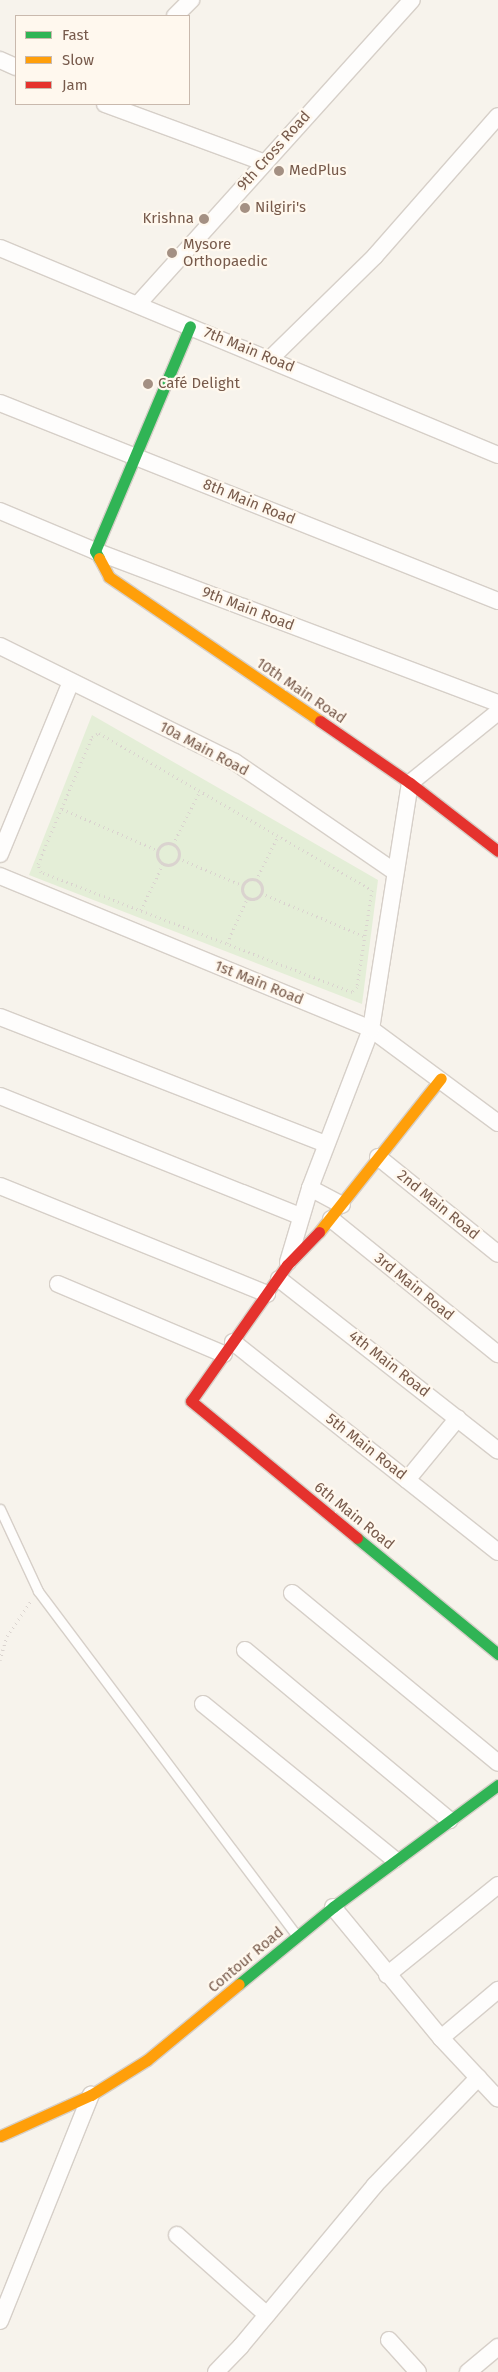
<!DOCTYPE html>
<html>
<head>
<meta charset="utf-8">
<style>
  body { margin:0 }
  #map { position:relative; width:498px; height:2372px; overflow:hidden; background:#f7f3ec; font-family:"Fira Sans",sans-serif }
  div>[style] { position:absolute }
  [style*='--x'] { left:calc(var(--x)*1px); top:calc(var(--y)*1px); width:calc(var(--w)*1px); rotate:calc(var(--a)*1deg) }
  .green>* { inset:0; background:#e4eed7 }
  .path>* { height:3px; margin-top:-1.5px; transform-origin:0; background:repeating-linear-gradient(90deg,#dad3cf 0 1px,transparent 0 5px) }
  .path>.ring { margin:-1.5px; padding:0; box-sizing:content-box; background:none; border:3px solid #dad3cf; border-radius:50% }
  .roads { filter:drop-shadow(1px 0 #d6cfc8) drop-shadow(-1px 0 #d6cfc8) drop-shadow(0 1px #d6cfc8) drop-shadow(0 -1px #d6cfc8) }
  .lane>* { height:9px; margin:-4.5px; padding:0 4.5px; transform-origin:4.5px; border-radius:4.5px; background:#fefdfc }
  .street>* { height:16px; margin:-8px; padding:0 8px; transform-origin:8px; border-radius:8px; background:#fefdfc }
  .fast>* { height:11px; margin:-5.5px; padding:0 5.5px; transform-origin:5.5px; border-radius:5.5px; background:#30b455 }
  .slow>* { height:11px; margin:-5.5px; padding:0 5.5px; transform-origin:5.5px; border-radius:5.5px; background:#ff9f0a }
  .jam>* { height:11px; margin:-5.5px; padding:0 5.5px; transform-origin:5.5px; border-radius:5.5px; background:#e5322d }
  .dots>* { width:14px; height:14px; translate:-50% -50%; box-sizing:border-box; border:2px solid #fff8ee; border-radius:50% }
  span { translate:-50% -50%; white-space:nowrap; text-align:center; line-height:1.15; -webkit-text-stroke:4.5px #fff8ee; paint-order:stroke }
  .street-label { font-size:15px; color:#775a4b }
  .poi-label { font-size:15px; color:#775a4b }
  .left { translate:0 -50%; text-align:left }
  .right { translate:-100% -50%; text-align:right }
  .legend { position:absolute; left:15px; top:15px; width:175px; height:90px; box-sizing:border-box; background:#fff8ee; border:1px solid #c9b9ad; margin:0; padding:6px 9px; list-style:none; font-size:15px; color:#775a4b }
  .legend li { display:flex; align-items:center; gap:10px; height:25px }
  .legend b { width:25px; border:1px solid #c9b9ad }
</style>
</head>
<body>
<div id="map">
  <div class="green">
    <i style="clip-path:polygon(92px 715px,378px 880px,362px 1004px,29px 875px)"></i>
  </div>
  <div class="path">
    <i style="--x:99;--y:733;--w:315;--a:29.9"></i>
    <i style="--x:372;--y:890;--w:98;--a:98.8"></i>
    <i style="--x:357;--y:987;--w:7;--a:135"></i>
    <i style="--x:352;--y:992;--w:333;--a:-158.9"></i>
    <i style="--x:41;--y:872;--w:9;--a:-111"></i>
    <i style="--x:38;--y:864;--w:138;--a:-67"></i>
    <i style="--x:92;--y:737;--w:8;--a:-30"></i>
    <i style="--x:62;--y:809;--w:103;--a:23.3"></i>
    <i class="ring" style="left:157px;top:843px;width:19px;height:19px"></i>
    <i style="--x:173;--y:844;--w:59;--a:-63"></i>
    <i style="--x:178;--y:858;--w:69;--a:22.9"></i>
    <i class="ring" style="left:242px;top:879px;width:17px;height:17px"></i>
    <i style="--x:256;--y:880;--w:49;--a:-63.4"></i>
    <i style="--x:261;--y:893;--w:112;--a:22.7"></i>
    <i style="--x:141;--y:910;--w:51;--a:-64.4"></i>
    <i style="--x:227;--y:943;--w:48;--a:-65.6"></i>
    <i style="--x:0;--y:1660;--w:25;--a:-74"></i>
    <i style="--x:7;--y:1636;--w:42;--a:-55.6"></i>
  </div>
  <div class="roads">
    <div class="lane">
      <i style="--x:0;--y:1509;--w:90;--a:65.1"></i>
      <i style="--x:38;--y:1591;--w:431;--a:53.1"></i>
    </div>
    <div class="street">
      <i style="--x:175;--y:16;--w:23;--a:-45"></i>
      <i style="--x:0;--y:60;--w:17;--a:24"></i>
      <i style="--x:105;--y:104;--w:168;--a:20.2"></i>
      <i style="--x:0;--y:248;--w:539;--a:22.57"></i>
      <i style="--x:138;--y:304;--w:409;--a:-48"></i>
      <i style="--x:270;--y:359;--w:147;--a:-44.4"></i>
      <i style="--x:375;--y:256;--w:186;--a:-48.7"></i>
      <i style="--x:0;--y:403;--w:536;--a:21.68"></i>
      <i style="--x:0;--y:511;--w:103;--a:22.8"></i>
      <i style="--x:95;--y:551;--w:431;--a:20.7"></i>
      <i style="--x:0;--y:646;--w:262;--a:26.3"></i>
      <i style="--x:235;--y:762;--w:194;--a:34.5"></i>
      <i style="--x:0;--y:854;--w:186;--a:-67.6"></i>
      <i style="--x:0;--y:876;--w:401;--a:22.4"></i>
      <i style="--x:371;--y:1029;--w:158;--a:36.5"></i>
      <i style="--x:0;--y:1017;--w:350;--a:21.3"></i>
      <i style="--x:0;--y:1096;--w:323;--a:21.8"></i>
      <i style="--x:378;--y:1157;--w:154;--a:38.9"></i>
      <i style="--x:0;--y:1186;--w:288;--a:22"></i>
      <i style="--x:310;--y:1188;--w:36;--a:28"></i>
      <i style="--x:331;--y:1219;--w:215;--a:39"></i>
      <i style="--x:288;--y:1262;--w:77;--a:-73.4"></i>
      <i style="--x:310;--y:1188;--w:170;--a:-69"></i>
      <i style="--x:371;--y:1029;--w:249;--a:-81"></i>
      <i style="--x:410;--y:783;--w:113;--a:-38.9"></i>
      <i style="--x:279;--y:1279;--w:278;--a:38.1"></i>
      <i style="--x:58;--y:1284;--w:180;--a:22.9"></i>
      <i style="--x:233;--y:1342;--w:338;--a:38.4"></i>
      <i style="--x:407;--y:1480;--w:80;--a:-50.6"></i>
      <i style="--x:292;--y:1593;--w:267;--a:39.5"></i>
      <i style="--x:245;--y:1650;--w:266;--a:39.8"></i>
      <i style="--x:203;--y:1704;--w:247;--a:39.1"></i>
      <i style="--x:333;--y:1907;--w:170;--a:50.5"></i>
      <i style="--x:441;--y:2038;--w:83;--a:46.9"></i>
      <i style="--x:387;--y:1975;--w:143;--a:-39"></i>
      <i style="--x:441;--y:2038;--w:75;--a:-40.1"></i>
      <i style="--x:177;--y:2235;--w:120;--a:41.6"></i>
      <i style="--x:0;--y:2321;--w:244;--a:-68.1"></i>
      <i style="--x:389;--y:2340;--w:43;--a:47.8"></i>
      <i style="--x:216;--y:2372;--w:36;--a:-46"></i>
      <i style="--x:241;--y:2346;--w:209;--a:-50.2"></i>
      <i style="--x:375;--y:2185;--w:149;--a:-46.1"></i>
      <i style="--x:468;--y:2372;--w:39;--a:-40"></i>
    </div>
    <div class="fast">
      <i style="--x:99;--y:558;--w:8;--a:-120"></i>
      <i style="--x:95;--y:551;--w:244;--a:-67.1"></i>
      <i style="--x:357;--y:1538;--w:183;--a:39.4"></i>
      <i style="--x:239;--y:1984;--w:122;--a:-39.3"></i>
      <i style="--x:333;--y:1907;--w:205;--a:-36.5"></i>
    </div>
    <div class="slow">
      <i style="--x:99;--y:558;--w:21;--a:62"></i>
      <i style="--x:109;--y:577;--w:255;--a:34.3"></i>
      <i style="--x:319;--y:1232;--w:196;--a:-51.6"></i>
      <i style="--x:0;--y:2136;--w:100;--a:-24.3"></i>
      <i style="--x:91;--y:2095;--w:66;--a:-32"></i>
      <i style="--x:147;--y:2060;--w:119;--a:-39.6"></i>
    </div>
    <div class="jam">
      <i style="--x:320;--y:721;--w:109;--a:34.6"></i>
      <i style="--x:410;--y:783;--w:111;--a:37.7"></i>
      <i style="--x:319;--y:1232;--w:46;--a:134.1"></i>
      <i style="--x:287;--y:1265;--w:166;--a:125.2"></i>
      <i style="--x:191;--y:1401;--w:215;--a:39.5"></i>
    </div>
  </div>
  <div class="dots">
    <i style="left:279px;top:171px;background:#a49083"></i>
    <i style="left:245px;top:208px;background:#a49083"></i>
    <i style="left:204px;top:219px;background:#a49083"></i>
    <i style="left:172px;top:253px;background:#a49083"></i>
    <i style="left:148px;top:384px;background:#a49083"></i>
  </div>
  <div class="street-label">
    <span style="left:274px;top:151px;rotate:-48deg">9th Cross Road</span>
    <span style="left:249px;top:350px;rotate:22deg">7th Main Road</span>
    <span style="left:249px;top:502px;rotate:22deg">8th Main Road</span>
    <span style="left:248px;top:609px;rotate:21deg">9th Main Road</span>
    <span style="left:301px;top:691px;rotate:34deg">10th Main Road</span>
    <span style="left:204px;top:749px;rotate:28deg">10a Main Road</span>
    <span style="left:259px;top:983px;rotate:22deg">1st Main Road</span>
    <span style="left:438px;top:1205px;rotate:39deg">2nd Main Road</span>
    <span style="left:414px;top:1287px;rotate:39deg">3rd Main Road</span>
    <span style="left:389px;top:1364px;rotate:38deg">4th Main Road</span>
    <span style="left:366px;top:1447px;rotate:38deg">5th Main Road</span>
    <span style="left:354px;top:1516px;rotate:39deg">6th Main Road</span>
    <span style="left:246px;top:1960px;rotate:-40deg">Contour Road</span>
  </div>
  <div class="poi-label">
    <span class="left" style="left:289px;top:171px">MedPlus</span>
    <span class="left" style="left:255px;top:208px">Nilgiri's</span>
    <span class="right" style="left:194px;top:219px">Krishna</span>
    <span class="left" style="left:183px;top:253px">Mysore<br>Orthopaedic</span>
    <span class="left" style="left:158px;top:384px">Café Delight</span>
  </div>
  <ul class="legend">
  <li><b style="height:6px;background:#30b455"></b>Fast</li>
  <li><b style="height:6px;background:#ff9f0a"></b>Slow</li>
  <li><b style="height:6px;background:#e5322d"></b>Jam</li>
  </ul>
</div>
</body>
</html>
